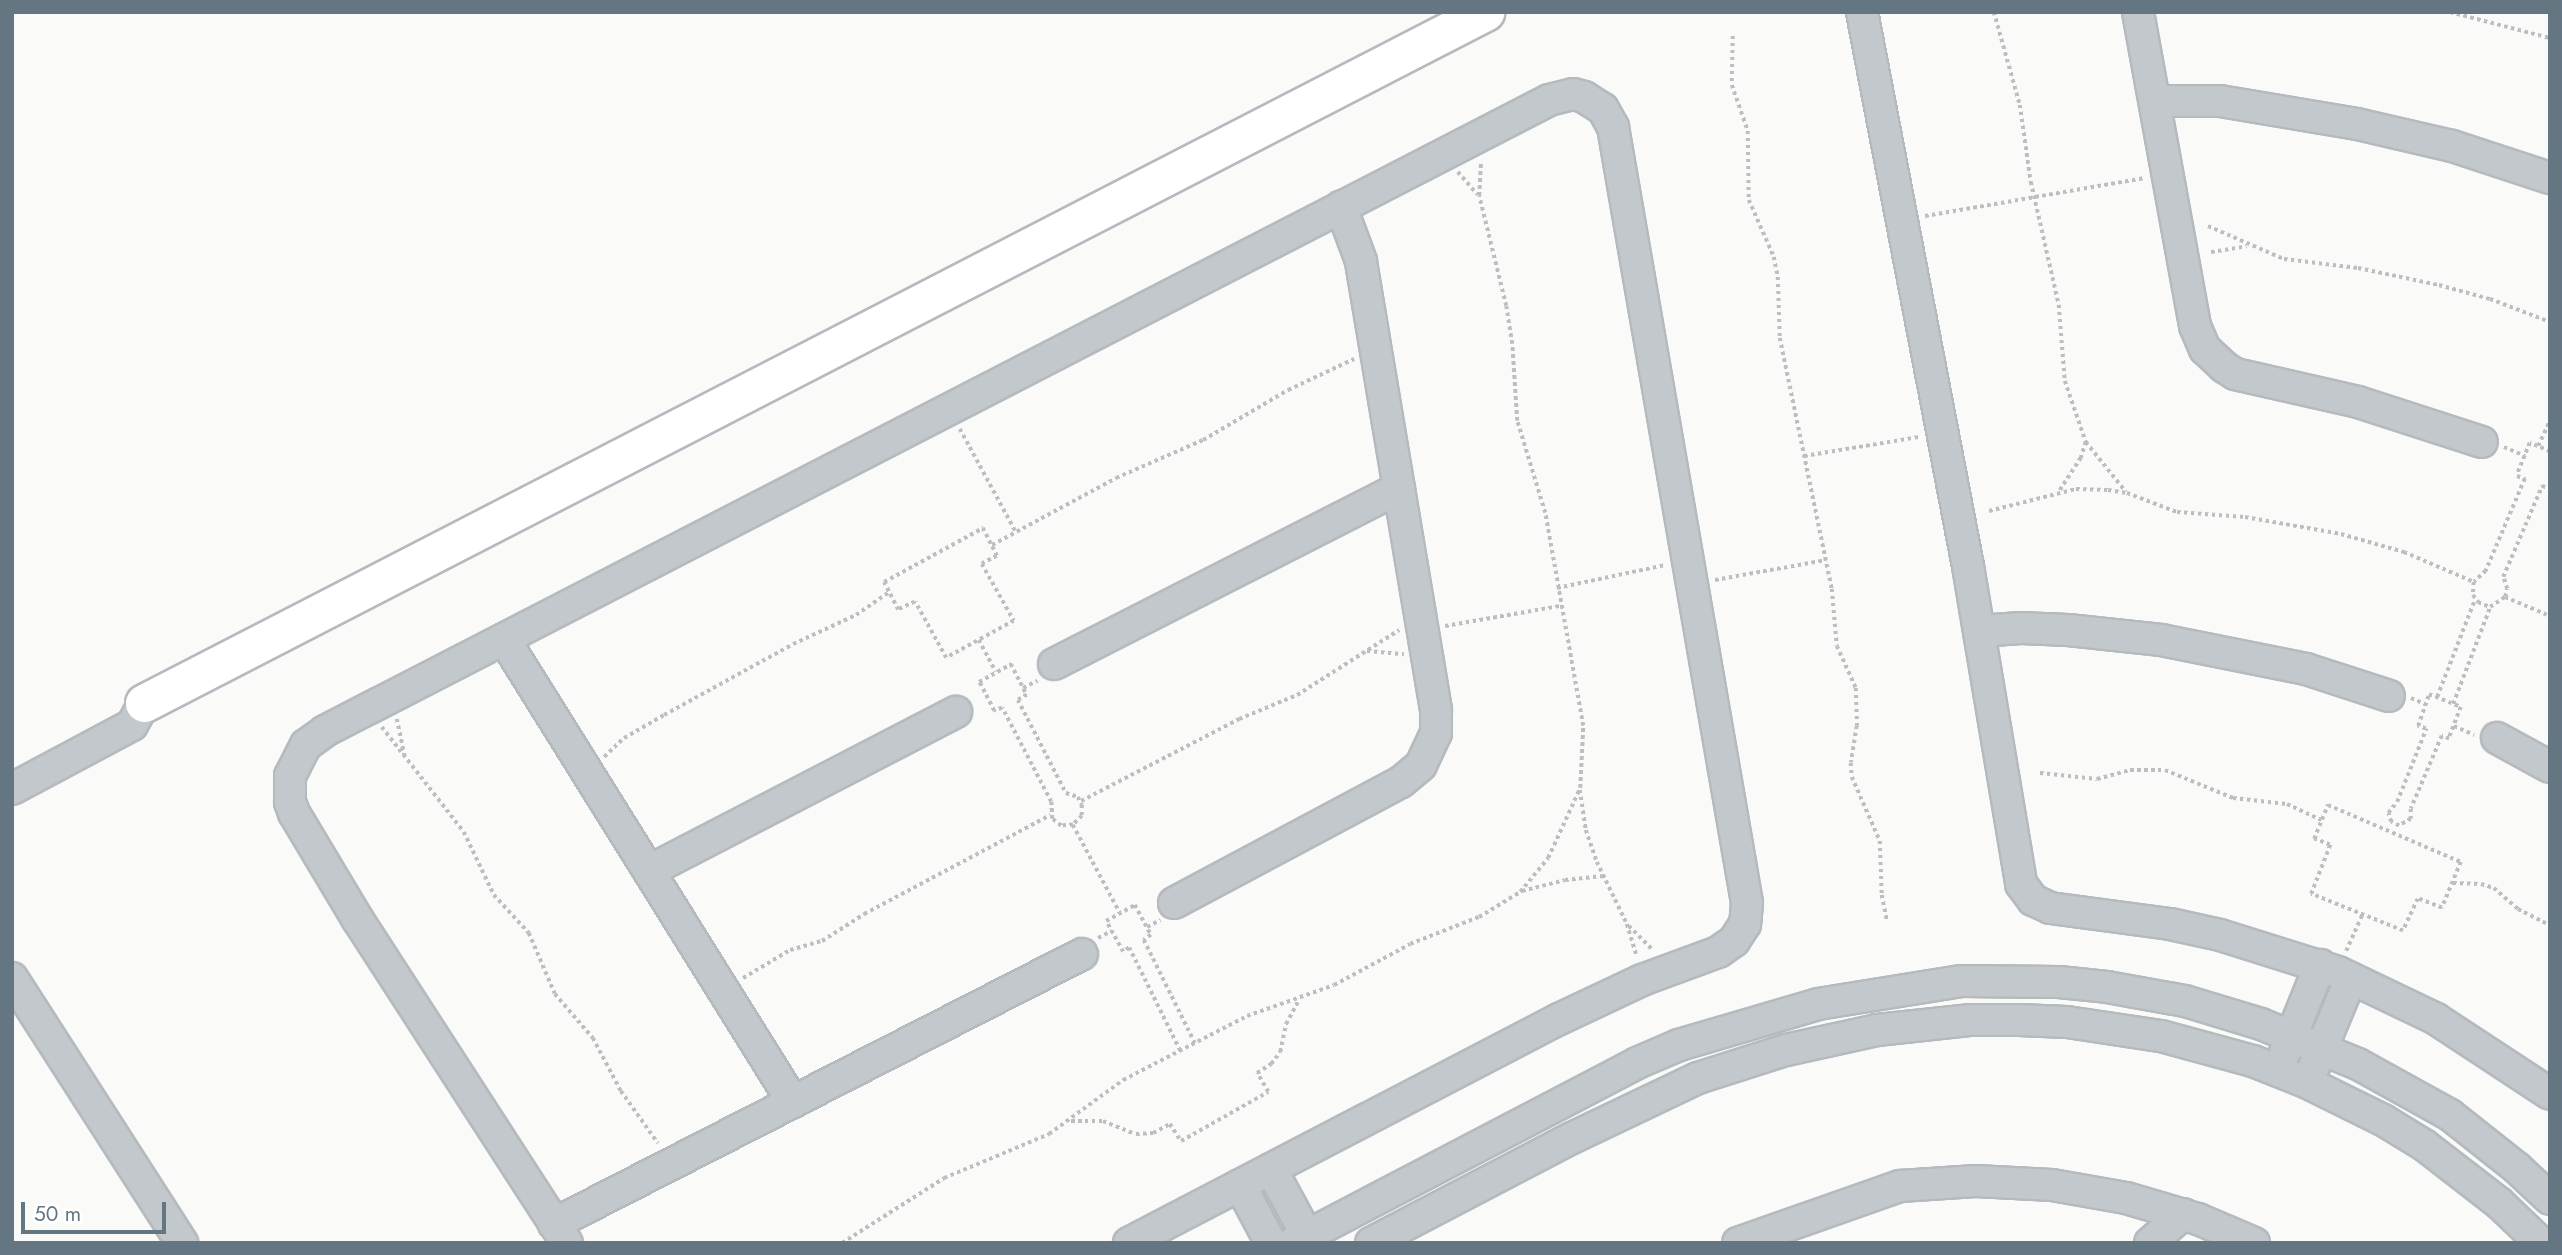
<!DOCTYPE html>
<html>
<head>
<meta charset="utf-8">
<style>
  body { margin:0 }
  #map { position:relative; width:2562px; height:1255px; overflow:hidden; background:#fafaf8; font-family:Jost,sans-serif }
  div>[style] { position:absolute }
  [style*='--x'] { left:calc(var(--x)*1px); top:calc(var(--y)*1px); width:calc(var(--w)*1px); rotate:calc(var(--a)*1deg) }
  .path>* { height:3.5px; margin-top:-1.75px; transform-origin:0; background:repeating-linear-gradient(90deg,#bbbfc2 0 3.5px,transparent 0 7px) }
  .roads { filter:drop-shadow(2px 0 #b5babe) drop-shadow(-2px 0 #b5babe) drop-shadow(0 2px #b5babe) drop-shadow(0 -2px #b5babe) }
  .minor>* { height:30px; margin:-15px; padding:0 15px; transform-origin:15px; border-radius:15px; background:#c3c8cc }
  .major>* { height:37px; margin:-18.5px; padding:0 18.5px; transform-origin:18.5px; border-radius:18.5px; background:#fff }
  span { translate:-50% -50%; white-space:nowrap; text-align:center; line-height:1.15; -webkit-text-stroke:7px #fff; paint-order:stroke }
  .frame { position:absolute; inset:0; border:14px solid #657683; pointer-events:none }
  .scale { position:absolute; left:21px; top:1202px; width:145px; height:32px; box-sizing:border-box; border:4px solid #657683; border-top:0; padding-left:9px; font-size:21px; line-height:24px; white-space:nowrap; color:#657683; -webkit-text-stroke:5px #fff; paint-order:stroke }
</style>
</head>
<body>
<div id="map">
  <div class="path">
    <i style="--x:1994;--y:12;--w:97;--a:74.4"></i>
    <i style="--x:2020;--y:105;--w:78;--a:81.9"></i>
    <i style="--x:2031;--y:182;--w:126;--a:77.2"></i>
    <i style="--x:2059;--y:305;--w:76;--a:85.5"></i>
    <i style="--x:2065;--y:381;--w:65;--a:71"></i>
    <i style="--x:2086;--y:442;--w:17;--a:107"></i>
    <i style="--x:2081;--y:458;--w:40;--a:122.9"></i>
    <i style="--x:2450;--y:12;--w:103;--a:14.6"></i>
    <i style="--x:1733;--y:36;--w:49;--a:91.2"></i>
    <i style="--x:1732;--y:85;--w:49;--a:70.8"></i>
    <i style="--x:1748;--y:131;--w:69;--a:89.2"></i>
    <i style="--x:1749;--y:200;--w:62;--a:66.3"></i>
    <i style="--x:1774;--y:257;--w:20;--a:79"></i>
    <i style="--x:1778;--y:277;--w:61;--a:88.1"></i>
    <i style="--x:1780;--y:338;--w:256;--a:78.3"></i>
    <i style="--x:1832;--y:589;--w:57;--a:85"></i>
    <i style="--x:1837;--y:646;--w:46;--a:65.7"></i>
    <i style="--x:1856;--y:688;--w:38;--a:88"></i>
    <i style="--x:1857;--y:726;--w:37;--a:99"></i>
    <i style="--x:1851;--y:763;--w:14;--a:86"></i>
    <i style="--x:1852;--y:777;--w:70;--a:66.4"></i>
    <i style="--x:1880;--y:841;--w:54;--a:87.9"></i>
    <i style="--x:1882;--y:895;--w:25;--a:79"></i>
    <i style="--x:1458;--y:172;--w:30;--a:49"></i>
    <i style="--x:1925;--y:216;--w:223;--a:-9.8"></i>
    <i style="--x:2208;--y:226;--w:83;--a:23.5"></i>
    <i style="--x:2284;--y:259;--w:75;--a:6.9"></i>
    <i style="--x:2358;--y:268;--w:83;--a:11.9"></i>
    <i style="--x:2439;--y:285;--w:53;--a:15.4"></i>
    <i style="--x:2490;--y:299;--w:64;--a:21"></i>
    <i style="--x:2211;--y:252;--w:36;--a:-9"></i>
    <i style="--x:960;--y:429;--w:117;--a:61.5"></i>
    <i style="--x:2086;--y:442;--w:64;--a:51.3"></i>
    <i style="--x:2538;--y:446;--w:29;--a:-65"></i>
    <i style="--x:2504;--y:447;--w:23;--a:23"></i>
    <i style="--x:2550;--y:452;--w:22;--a:-156"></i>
    <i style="--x:2530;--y:443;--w:35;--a:112"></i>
    <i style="--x:2517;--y:476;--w:9;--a:21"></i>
    <i style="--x:2525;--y:479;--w:100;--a:113"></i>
    <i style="--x:2486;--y:571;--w:16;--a:137"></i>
    <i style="--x:2474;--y:582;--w:13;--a:94"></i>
    <i style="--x:2473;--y:595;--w:9;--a:54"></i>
    <i style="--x:2478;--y:602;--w:13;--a:23"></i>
    <i style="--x:2490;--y:607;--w:18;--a:-34"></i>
    <i style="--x:2505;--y:597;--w:8;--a:-76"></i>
    <i style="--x:2507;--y:589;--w:13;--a:-108"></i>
    <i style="--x:2503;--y:577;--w:99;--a:-66.8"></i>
    <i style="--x:2542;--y:486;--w:9;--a:21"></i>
    <i style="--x:1804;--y:456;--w:117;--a:-9.4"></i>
    <i style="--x:1989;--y:511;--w:90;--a:-14.2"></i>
    <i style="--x:2076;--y:489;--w:32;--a:2"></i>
    <i style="--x:2108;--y:490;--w:19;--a:9"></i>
    <i style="--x:2127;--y:493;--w:53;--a:20.8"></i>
    <i style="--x:2177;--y:512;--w:68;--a:4.2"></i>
    <i style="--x:2245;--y:517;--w:97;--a:10"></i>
    <i style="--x:2341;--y:534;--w:66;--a:15.9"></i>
    <i style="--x:2404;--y:552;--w:76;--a:23.2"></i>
    <i style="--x:983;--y:528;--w:31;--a:63"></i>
    <i style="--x:997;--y:556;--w:17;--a:152"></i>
    <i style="--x:982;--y:564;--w:65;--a:60.7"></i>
    <i style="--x:1014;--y:621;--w:77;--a:151.4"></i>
    <i style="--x:946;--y:658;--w:64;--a:-119"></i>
    <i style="--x:915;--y:602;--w:19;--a:155"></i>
    <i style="--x:898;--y:610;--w:31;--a:-117"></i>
    <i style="--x:884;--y:582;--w:113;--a:-28.6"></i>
    <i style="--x:992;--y:545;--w:141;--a:-28.4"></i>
    <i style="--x:1116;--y:478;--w:95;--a:-23.6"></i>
    <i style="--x:1203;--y:440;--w:99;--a:-30.5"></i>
    <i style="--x:1288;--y:390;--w:73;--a:-25.2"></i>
    <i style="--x:1715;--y:580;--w:113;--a:-10.2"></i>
    <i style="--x:1557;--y:588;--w:110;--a:-12"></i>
    <i style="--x:2505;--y:597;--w:49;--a:22.9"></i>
    <i style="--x:1445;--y:626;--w:117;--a:-9.9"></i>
    <i style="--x:979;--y:640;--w:36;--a:62"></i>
    <i style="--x:1367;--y:651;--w:37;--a:5"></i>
    <i style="--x:1011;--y:664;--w:35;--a:63"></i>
    <i style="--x:1027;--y:695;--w:10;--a:151"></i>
    <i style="--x:1018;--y:700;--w:105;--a:62.7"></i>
    <i style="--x:1066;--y:793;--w:13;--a:18"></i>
    <i style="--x:1078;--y:797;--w:9;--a:63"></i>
    <i style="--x:1082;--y:805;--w:11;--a:90"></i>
    <i style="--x:1082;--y:816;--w:13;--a:135"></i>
    <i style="--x:1073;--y:825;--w:12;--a:175"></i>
    <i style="--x:1061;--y:826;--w:11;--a:-142"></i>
    <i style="--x:1052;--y:819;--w:17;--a:-93"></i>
    <i style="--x:1051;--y:802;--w:106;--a:-117.5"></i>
    <i style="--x:1002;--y:708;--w:9;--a:159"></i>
    <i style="--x:994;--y:711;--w:33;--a:-117"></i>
    <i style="--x:979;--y:682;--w:37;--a:-29"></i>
    <i style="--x:1023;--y:688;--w:16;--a:-27"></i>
    <i style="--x:2429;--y:694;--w:35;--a:22"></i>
    <i style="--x:2461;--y:707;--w:34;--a:111"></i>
    <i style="--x:2449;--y:739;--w:8;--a:-157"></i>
    <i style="--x:2442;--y:736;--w:79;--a:113"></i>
    <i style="--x:2411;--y:809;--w:10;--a:90"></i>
    <i style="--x:2411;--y:819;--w:14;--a:150"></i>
    <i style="--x:2399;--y:826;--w:9;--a:-153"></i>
    <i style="--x:2391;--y:822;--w:9;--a:-108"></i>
    <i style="--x:2388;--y:813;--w:14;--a:-51"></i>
    <i style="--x:2397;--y:802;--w:79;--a:-68.3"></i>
    <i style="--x:2426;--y:729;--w:9;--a:-159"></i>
    <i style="--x:2418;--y:726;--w:34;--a:-71"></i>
    <i style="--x:2437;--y:697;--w:105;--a:-68.8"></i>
    <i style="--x:2411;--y:698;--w:15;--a:23"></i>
    <i style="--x:2453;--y:704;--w:104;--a:-69.1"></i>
    <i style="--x:397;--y:719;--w:38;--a:78"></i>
    <i style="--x:2454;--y:726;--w:22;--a:24"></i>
    <i style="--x:382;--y:727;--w:133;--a:52"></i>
    <i style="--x:464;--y:832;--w:70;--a:64.5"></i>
    <i style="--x:494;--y:895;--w:52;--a:47.4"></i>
    <i style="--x:529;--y:933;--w:66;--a:66.9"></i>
    <i style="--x:555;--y:994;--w:58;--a:49.2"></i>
    <i style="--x:593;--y:1038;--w:60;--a:62.2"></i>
    <i style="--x:621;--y:1091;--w:64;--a:54.6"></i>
    <i style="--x:604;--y:757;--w:28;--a:-44"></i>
    <i style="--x:624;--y:738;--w:46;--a:-29.9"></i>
    <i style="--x:664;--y:715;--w:147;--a:-28.8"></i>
    <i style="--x:793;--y:644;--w:69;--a:-24.7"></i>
    <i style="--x:856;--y:615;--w:40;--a:-34.9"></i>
    <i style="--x:2040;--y:773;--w:57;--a:6"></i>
    <i style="--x:2097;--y:779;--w:34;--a:-15"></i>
    <i style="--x:2130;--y:770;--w:35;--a:0"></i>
    <i style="--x:2165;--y:770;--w:74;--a:22.4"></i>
    <i style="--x:2233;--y:798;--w:54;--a:6.3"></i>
    <i style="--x:2287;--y:804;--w:38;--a:25"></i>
    <i style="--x:1580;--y:790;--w:40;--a:81.5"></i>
    <i style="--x:1586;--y:830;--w:34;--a:71"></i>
    <i style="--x:1597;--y:862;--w:69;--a:64.2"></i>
    <i style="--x:1627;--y:924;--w:34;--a:73"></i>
    <i style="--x:1081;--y:801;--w:178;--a:-27.4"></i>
    <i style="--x:1239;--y:719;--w:63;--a:-22.5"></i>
    <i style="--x:1297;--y:695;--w:121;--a:-32.5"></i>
    <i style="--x:2328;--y:805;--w:145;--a:23.2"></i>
    <i style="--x:2461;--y:862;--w:50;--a:112.4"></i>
    <i style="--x:2442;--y:908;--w:26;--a:-159"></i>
    <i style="--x:2418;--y:899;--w:35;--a:115"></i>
    <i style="--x:2403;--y:931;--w:99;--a:-158.1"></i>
    <i style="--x:2311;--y:894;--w:53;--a:-68.8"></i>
    <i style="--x:2330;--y:845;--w:17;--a:-159"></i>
    <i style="--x:2314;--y:839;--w:37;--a:-68"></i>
    <i style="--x:1073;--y:825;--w:100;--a:61.9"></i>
    <i style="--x:2453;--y:883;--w:28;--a:2"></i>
    <i style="--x:2481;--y:884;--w:14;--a:17"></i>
    <i style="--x:2494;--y:888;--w:32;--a:41"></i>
    <i style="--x:2518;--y:909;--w:36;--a:27"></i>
    <i style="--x:1522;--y:891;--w:44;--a:-14.3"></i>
    <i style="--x:1565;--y:880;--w:38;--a:-6"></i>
    <i style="--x:1629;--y:926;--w:34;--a:45"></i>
    <i style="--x:1147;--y:927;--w:15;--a:-28"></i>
    <i style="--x:1098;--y:938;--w:15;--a:-28"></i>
    <i style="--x:2346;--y:951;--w:39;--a:-66"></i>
    <i style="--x:743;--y:978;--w:55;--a:-30.8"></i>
    <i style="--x:790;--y:950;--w:33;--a:-16"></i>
    <i style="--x:822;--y:941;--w:50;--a:-32.7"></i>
    <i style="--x:864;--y:914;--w:211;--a:-28"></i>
    <i style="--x:1180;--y:1051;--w:115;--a:-116.3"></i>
    <i style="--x:1129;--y:948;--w:7;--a:146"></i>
    <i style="--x:1123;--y:952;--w:35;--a:-119"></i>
    <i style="--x:1106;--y:921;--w:33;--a:-29"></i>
    <i style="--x:1135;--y:905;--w:34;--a:62"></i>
    <i style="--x:1151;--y:935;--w:9;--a:144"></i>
    <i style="--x:1144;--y:940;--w:115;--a:63.7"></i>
    <i style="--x:1071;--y:1121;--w:32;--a:0"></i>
    <i style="--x:1103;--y:1121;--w:35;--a:22"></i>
    <i style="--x:1136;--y:1134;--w:17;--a:-3"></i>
    <i style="--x:1153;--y:1133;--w:19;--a:-28"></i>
    <i style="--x:1170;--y:1124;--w:20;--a:57"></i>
    <i style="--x:1181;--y:1141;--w:100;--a:-29.4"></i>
    <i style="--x:1268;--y:1092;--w:22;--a:-120"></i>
    <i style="--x:1257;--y:1073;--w:17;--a:-33"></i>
    <i style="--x:1271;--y:1064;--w:15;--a:-53"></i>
    <i style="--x:1280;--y:1052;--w:29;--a:-78"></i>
    <i style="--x:1286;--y:1024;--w:27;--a:-62"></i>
    <i style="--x:842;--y:1243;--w:121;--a:-32.5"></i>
    <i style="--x:944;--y:1178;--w:114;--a:-22.7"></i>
    <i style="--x:1049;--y:1134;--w:92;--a:-36.1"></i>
    <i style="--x:1123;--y:1080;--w:140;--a:-27.3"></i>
    <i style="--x:1247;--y:1016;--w:92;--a:-19.6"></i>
    <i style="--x:1334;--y:985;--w:86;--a:-28.3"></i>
    <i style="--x:1410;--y:944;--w:74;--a:-21.4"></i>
    <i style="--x:1479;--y:917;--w:48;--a:-31.4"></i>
    <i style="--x:1520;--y:892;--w:44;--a:-50.5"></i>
    <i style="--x:1548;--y:858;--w:77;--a:-65.4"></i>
    <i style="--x:1580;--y:788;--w:62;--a:-87.2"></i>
    <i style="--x:1583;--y:726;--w:216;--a:-100.1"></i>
    <i style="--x:1545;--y:513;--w:96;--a:-106.9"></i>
    <i style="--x:1517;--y:421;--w:77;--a:-93.7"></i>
    <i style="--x:1512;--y:344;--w:38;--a:-99"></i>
    <i style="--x:1506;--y:306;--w:113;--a:-103.8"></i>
    <i style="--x:1479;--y:196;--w:33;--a:-87"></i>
  </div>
  <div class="roads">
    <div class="minor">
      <i style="--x:1862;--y:12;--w:564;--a:79.17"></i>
      <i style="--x:1968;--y:566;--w:322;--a:80.5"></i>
      <i style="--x:2021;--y:884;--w:20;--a:53"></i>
      <i style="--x:2033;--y:900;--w:19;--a:25"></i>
      <i style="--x:2050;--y:908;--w:121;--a:7.6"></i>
      <i style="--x:2170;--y:924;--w:51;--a:12.4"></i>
      <i style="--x:2220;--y:935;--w:124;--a:17.4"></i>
      <i style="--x:2338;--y:972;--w:109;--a:25.6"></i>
      <i style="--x:2436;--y:1019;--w:136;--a:33.3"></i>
      <i style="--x:2138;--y:12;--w:319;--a:79.7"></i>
      <i style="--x:2195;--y:326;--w:25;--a:67"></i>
      <i style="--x:2205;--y:349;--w:26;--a:43"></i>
      <i style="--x:2224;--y:367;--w:13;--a:32"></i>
      <i style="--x:2235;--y:374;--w:126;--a:12.8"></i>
      <i style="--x:2358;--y:402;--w:130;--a:17.9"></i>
      <i style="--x:2155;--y:101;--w:65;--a:0"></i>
      <i style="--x:2220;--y:101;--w:139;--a:9.5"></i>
      <i style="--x:2357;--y:124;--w:98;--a:13"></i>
      <i style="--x:2452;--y:146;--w:103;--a:18.1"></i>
      <i style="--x:1979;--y:631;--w:42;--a:-4.1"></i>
      <i style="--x:2021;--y:628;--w:47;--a:2.4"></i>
      <i style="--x:2068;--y:630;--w:94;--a:6.1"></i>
      <i style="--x:2161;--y:640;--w:148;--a:11.3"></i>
      <i style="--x:2306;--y:669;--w:87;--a:18"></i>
      <i style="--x:504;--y:639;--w:546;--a:58.03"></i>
      <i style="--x:1054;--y:664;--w:387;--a:-27"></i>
      <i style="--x:2497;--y:738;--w:60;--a:28.7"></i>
      <i style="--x:12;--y:789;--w:136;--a:-28.1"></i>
      <i style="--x:132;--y:725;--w:25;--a:-61"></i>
      <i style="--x:649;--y:871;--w:346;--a:-27.4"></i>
      <i style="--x:1174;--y:903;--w:257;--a:-28.1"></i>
      <i style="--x:1401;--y:782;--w:26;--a:-40"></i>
      <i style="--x:1421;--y:765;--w:35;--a:-65"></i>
      <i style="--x:1436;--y:733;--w:23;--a:-90"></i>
      <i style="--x:1436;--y:710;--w:455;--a:-99.5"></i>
      <i style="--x:1361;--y:261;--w:58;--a:-110.3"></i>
      <i style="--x:12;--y:978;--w:315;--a:57.3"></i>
      <i style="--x:2285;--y:1052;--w:94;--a:-68.1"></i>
      <i style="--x:2314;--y:1067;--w:96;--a:-67.4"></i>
      <i style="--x:1271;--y:1169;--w:84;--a:61.6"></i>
      <i style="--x:1240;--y:1185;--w:66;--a:61.9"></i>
      <i style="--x:554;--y:1224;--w:593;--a:-27.08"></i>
      <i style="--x:567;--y:1243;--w:385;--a:-122.9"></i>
      <i style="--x:358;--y:920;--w:125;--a:-120.9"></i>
      <i style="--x:294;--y:813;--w:12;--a:-110"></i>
      <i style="--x:290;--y:802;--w:26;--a:-90"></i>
      <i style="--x:290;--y:776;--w:35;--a:-63"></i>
      <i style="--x:306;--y:745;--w:24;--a:-36"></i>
      <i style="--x:325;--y:731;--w:1377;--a:-27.27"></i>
      <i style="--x:1549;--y:100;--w:25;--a:-14"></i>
      <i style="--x:1573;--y:94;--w:11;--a:15"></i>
      <i style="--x:1584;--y:97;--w:22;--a:32"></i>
      <i style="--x:1603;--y:109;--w:21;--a:61"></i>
      <i style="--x:1613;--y:127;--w:787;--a:80.2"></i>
      <i style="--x:1747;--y:903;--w:21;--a:95"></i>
      <i style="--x:1745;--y:924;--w:20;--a:123"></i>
      <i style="--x:1734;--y:941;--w:19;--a:145"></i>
      <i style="--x:1718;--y:952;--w:81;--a:159.8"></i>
      <i style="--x:1642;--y:980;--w:92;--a:154.8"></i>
      <i style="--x:1559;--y:1019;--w:485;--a:152.5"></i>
      <i style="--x:1293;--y:1243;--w:388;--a:-27.6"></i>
      <i style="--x:1637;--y:1063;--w:46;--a:-23.2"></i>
      <i style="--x:1679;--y:1045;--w:145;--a:-16.4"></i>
      <i style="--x:1818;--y:1004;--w:146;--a:-9.1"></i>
      <i style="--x:1962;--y:981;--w:97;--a:0.6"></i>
      <i style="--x:2059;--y:982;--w:48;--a:5.9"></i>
      <i style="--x:2107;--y:987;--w:79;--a:10.2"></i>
      <i style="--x:2185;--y:1001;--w:79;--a:16.8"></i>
      <i style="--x:2261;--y:1024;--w:105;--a:22.4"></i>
      <i style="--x:2358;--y:1064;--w:105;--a:29"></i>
      <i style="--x:2450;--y:1115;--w:85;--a:38.3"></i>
      <i style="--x:2517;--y:1168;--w:45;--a:43.2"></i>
      <i style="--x:1371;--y:1243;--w:227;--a:-27.6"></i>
      <i style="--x:1572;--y:1138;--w:140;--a:-25.5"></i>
      <i style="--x:1698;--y:1078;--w:92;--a:-17.7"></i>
      <i style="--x:1786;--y:1050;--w:93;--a:-12.4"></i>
      <i style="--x:1877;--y:1030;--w:95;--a:-6.1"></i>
      <i style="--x:1971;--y:1020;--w:48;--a:0"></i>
      <i style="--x:2019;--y:1020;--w:48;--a:2.4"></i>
      <i style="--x:2067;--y:1022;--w:95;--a:8.5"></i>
      <i style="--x:2161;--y:1036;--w:95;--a:15.2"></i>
      <i style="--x:2253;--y:1061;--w:59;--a:21.8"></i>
      <i style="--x:2308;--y:1083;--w:84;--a:26.3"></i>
      <i style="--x:2383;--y:1120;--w:48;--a:31.4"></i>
      <i style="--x:2424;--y:1145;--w:95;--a:37.7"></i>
      <i style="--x:2499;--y:1203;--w:58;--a:43.6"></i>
      <i style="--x:1738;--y:1243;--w:172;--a:-19.4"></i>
      <i style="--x:1900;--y:1186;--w:76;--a:-3.8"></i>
      <i style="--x:1976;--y:1181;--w:76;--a:3"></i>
      <i style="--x:2052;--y:1185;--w:75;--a:10"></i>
      <i style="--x:2126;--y:1198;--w:75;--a:16.3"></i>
      <i style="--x:2198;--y:1219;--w:61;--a:23.2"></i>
      <i style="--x:2150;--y:1243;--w:44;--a:-41.3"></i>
    </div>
    <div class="major">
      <i style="--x:144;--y:703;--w:1509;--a:-27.26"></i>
    </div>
  </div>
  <div class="frame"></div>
  <div class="scale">50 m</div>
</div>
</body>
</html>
